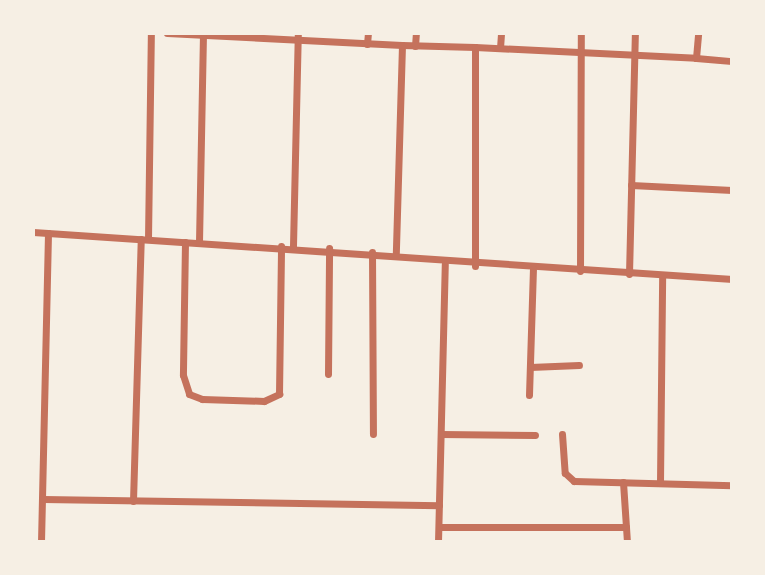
<!DOCTYPE html>
<html>
<head>
<meta charset="utf-8">
<style>
  body { margin:0 }
  #map { position:relative; width:765px; height:575px; overflow:hidden; background:#f6efe4; font-family:"IBM Plex Sans",sans-serif }
  div>[style] { position:absolute }
  [style*='--x'] { left:calc(var(--x)*1px); top:calc(var(--y)*1px); width:calc(var(--w)*1px); rotate:calc(var(--a)*1deg) }
  .minor>* { height:7px; margin:-3.5px; padding:0 3.5px; transform-origin:3.5px; border-radius:3.5px; background:#c5725c }
  span { translate:-50% -50%; white-space:nowrap; text-align:center; line-height:1.15; -webkit-text-stroke:5px #f6efe4; paint-order:stroke }
  .frame { position:absolute; inset:0; border:35px solid #f6efe4; pointer-events:none }
</style>
</head>
<body>
<div id="map">
  <div class="minor">
    <i style="--x:167;--y:33;--w:235;--a:2.9"></i>
    <i style="--x:402;--y:45;--w:208;--a:91.7"></i>
    <i style="--x:367;--y:44;--w:11;--a:-85"></i>
    <i style="--x:402;--y:45;--w:73;--a:1.6"></i>
    <i style="--x:415;--y:46;--w:13;--a:-86"></i>
    <i style="--x:500;--y:48;--w:15;--a:-86"></i>
    <i style="--x:696;--y:58;--w:36;--a:5"></i>
    <i style="--x:631;--y:185;--w:101;--a:2.8"></i>
    <i style="--x:33;--y:232;--w:701;--a:3.85"></i>
    <i style="--x:148;--y:239;--w:206;--a:-89.2"></i>
    <i style="--x:185;--y:242;--w:133;--a:90.9"></i>
    <i style="--x:183;--y:375;--w:20;--a:72"></i>
    <i style="--x:189;--y:394;--w:14;--a:21"></i>
    <i style="--x:202;--y:399;--w:62;--a:1.8"></i>
    <i style="--x:264;--y:401;--w:17;--a:-25"></i>
    <i style="--x:279;--y:394;--w:148;--a:-89.2"></i>
    <i style="--x:199;--y:242;--w:209;--a:-88.9"></i>
    <i style="--x:293;--y:246;--w:213;--a:-88.7"></i>
    <i style="--x:372;--y:252;--w:182;--a:89.7"></i>
    <i style="--x:475;--y:266;--w:219;--a:-90"></i>
    <i style="--x:475;--y:47;--w:221;--a:2.8"></i>
    <i style="--x:696;--y:58;--w:25;--a:-85"></i>
    <i style="--x:580;--y:271;--w:238;--a:-89.8"></i>
    <i style="--x:629;--y:274;--w:241;--a:-88.6"></i>
    <i style="--x:530;--y:367;--w:49;--a:-2.3"></i>
    <i style="--x:328;--y:374;--w:126;--a:-89.5"></i>
    <i style="--x:529;--y:395;--w:126;--a:-88.2"></i>
    <i style="--x:441;--y:434;--w:94;--a:0.6"></i>
    <i style="--x:562;--y:434;--w:39;--a:86"></i>
    <i style="--x:565;--y:473;--w:12;--a:42"></i>
    <i style="--x:574;--y:481;--w:158;--a:1.5"></i>
    <i style="--x:623;--y:482;--w:60;--a:86.2"></i>
    <i style="--x:660;--y:483;--w:208;--a:-89.4"></i>
    <i style="--x:43;--y:499;--w:396;--a:0.9"></i>
    <i style="--x:133;--y:501;--w:262;--a:-88.3"></i>
    <i style="--x:439;--y:527;--w:187;--a:0"></i>
    <i style="--x:41;--y:542;--w:309;--a:-88.7"></i>
    <i style="--x:438;--y:542;--w:278;--a:-88.6"></i>
  </div>
  <div class="frame"></div>
</div>
</body>
</html>
